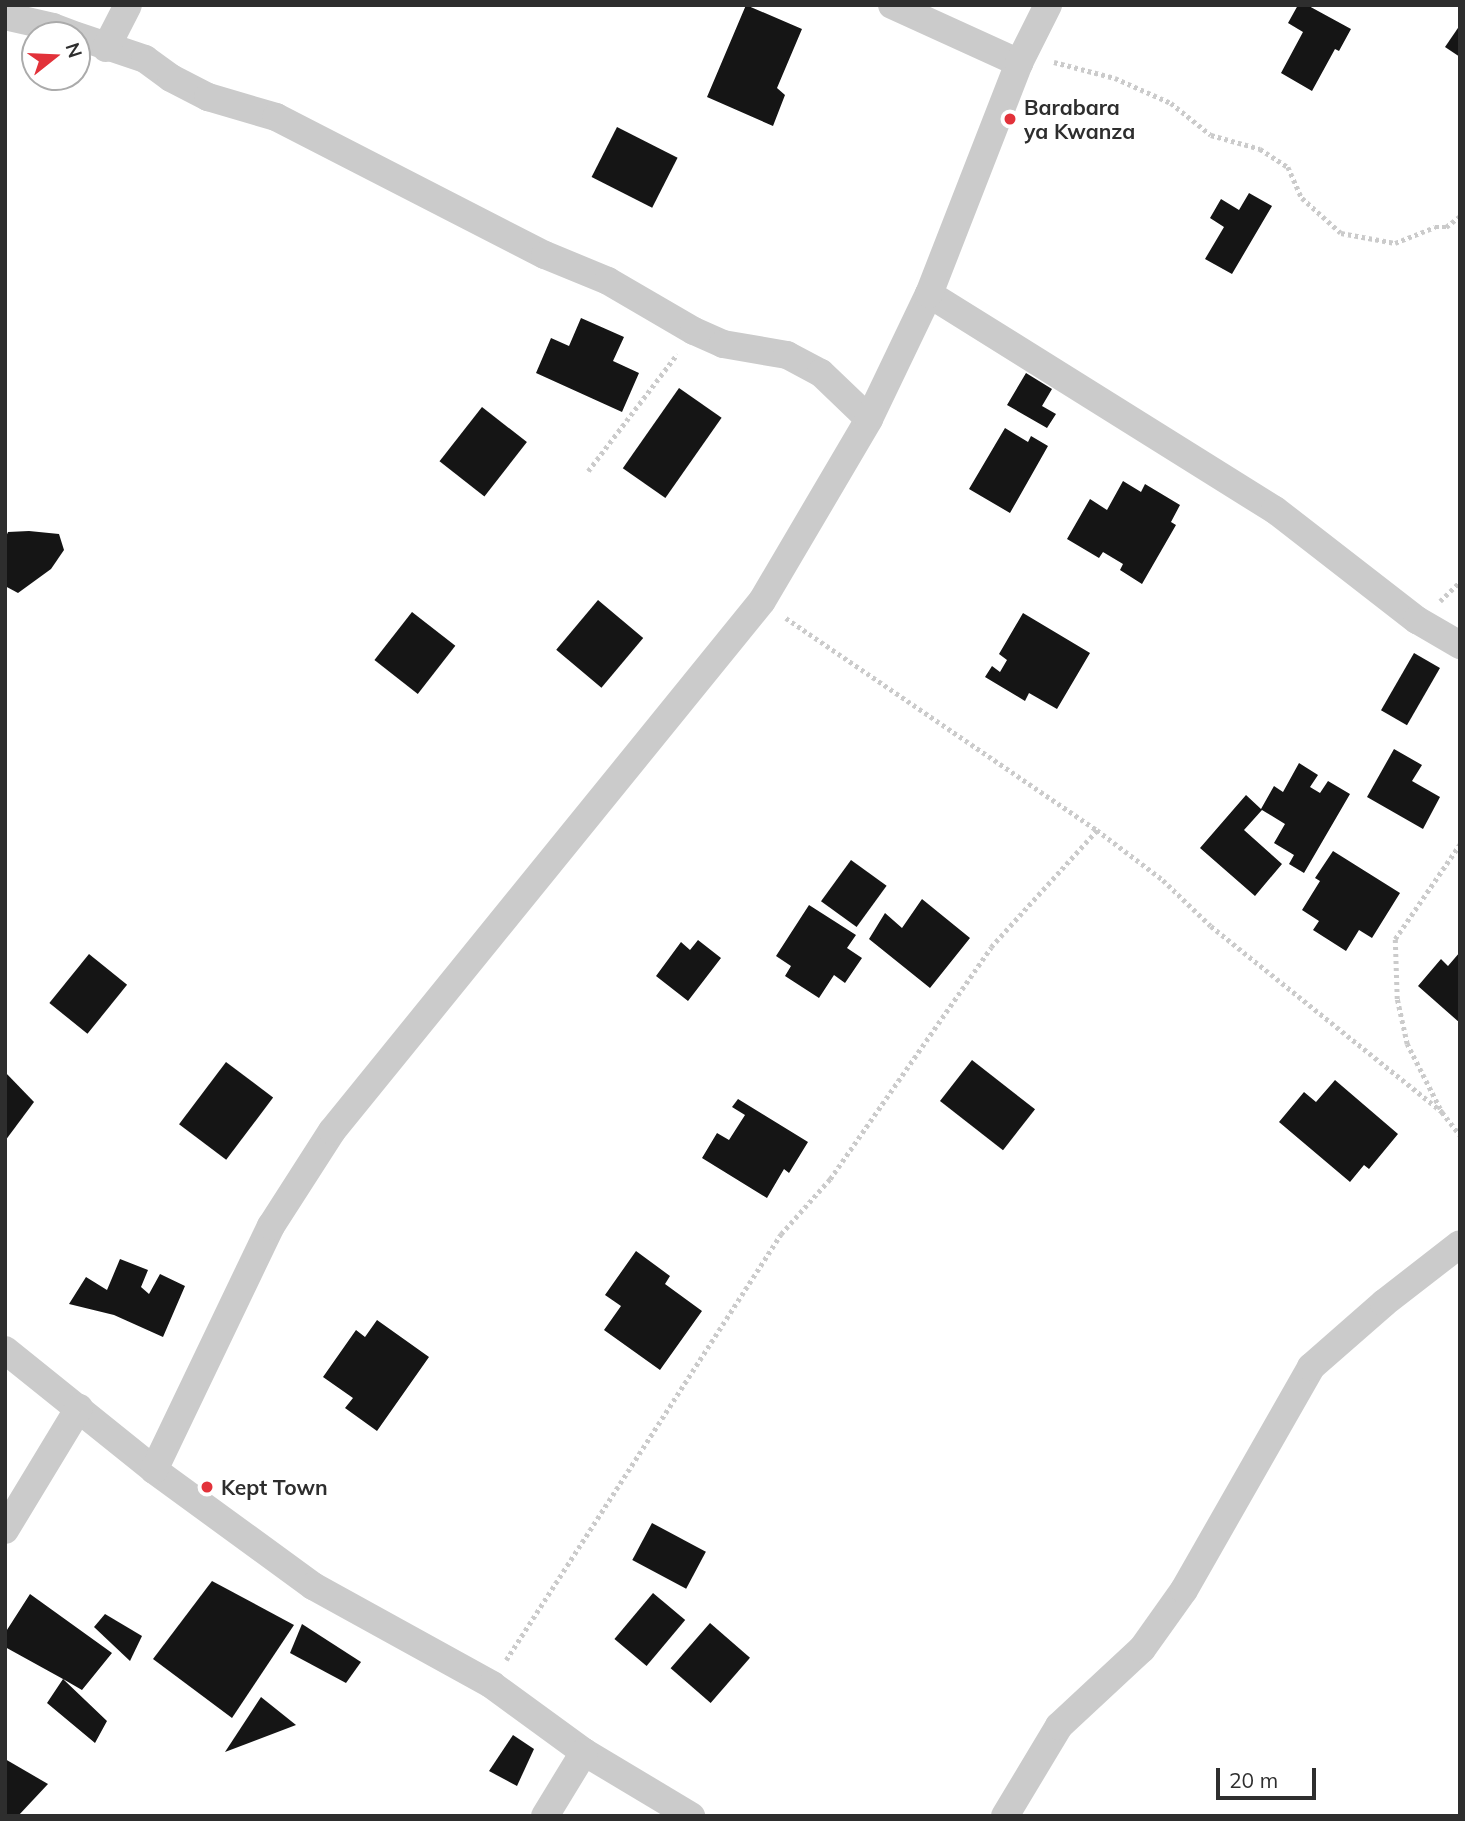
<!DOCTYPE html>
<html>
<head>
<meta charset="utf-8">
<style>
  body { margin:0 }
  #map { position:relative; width:1465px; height:1821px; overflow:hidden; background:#fff; font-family:Mulish,sans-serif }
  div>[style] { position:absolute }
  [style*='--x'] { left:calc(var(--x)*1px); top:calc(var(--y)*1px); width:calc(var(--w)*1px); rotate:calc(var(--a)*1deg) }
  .building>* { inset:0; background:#151515; transform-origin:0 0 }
  .path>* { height:4.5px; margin-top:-2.25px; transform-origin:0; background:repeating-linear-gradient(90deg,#cbcbcb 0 3.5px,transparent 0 7px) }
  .street>* { height:28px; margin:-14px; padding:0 14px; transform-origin:14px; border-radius:14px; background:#cbcbcb }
  .dots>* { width:19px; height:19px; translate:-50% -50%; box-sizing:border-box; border:4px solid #fff; border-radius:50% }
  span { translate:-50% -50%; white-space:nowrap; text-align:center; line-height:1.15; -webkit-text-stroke:7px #fff; paint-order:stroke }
  .poi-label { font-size:21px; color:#2e2e2e; font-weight:700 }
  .left { translate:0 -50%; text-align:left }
  .frame { position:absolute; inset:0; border:7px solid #2e2e2e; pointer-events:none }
  .north { position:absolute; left:21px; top:21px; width:70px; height:70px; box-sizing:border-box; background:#fff; border:2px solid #ababab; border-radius:50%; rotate:72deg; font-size:19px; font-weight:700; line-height:28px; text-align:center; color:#2e2e2e }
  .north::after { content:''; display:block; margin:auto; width:24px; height:32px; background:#e2323a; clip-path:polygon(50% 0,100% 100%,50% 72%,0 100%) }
  .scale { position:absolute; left:1216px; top:1768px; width:100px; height:32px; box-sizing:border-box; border:4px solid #2e2e2e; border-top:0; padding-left:9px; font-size:21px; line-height:24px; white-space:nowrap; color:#2e2e2e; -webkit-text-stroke:5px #fff; paint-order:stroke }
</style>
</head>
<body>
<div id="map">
  <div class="building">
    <i style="clip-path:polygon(746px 5px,802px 29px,777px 88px,785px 95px,773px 126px,707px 97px)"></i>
    <i style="clip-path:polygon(1298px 5px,1307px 5px,1351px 29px,1339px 51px,1335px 49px,1312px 91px,1281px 73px,1303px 32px,1288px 23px)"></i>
    <i style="clip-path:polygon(1460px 25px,1460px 57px,1445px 47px)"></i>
    <i style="left:617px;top:127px;width:68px;height:56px;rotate:27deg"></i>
    <i style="clip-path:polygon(1249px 193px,1272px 206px,1232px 274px,1205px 259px,1224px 227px,1210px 218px,1221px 199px,1239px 210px)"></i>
    <i style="clip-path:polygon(581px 318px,624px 337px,613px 361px,639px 373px,622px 412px,536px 373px,551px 338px,569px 346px)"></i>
    <i style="clip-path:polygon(1026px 373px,1052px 389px,1042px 406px,1056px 414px,1047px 428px,1007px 405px)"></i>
    <i style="left:679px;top:388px;width:52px;height:98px;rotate:35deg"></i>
    <i style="left:482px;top:407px;width:57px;height:69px;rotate:38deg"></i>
    <i style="clip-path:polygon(1005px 428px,1028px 442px,1031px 436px,1048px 446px,1010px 513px,969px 489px)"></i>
    <i style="clip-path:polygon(1123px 481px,1141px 492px,1145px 484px,1180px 505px,1171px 522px,1176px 525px,1142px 584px,1120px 570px,1123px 564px,1103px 552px,1099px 558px,1067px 539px,1090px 499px,1107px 510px)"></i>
    <i style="clip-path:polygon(29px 531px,59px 534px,64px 550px,51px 569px,18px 593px,5px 586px,5px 539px,8px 532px)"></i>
    <i style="left:598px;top:600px;width:59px;height:65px;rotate:40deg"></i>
    <i style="left:412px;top:612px;width:55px;height:61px;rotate:38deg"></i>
    <i style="clip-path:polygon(1023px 613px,1090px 653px,1057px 709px,1029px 693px,1025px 701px,985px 677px,992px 666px,1000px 672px,1007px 660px,999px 654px)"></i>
    <i style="left:1414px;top:653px;width:30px;height:66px;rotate:30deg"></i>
    <i style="clip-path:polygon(1394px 749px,1422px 765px,1412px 781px,1440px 797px,1423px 829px,1367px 797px)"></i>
    <i style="clip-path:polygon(1299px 763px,1318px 775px,1310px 787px,1320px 793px,1328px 781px,1350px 794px,1304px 873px,1289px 864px,1294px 855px,1274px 843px,1285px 824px,1262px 810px,1244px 830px,1282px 864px,1255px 896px,1200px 848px,1246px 795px,1261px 809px,1274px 786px,1283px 792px)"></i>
    <i style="clip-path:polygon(1333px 851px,1400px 893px,1372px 938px,1359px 930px,1346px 951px,1313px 930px,1319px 921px,1302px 910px,1320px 881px,1315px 878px)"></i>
    <i style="left:851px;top:860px;width:44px;height:51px;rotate:36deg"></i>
    <i style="clip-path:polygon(922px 899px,970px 938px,930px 988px,869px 939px,885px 913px,902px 928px)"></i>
    <i style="clip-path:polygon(809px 905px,856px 935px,847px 948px,862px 958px,845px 983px,834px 975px,819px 998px,785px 976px,791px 966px,776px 956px)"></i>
    <i style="clip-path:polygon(698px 940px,721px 958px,688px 1001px,656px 976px,681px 942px,690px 950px)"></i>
    <i style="clip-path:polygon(1460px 952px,1460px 1023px,1418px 986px,1441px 959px,1448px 966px)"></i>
    <i style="left:89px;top:954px;width:49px;height:63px;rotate:39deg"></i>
    <i style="left:972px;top:1060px;width:80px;height:52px;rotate:38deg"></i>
    <i style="left:226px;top:1062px;width:59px;height:78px;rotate:37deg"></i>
    <i style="clip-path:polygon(5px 1072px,34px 1102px,5px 1141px)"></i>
    <i style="clip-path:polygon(1335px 1080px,1398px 1134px,1369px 1169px,1364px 1165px,1350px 1182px,1279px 1122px,1304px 1092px,1316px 1102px)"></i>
    <i style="clip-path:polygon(738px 1099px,808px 1142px,789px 1173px,784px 1169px,767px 1198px,702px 1158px,717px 1133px,729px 1140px,745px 1115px,732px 1107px)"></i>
    <i style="clip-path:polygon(636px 1251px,670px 1276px,665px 1284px,702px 1311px,660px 1370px,604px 1330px,621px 1306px,605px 1295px)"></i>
    <i style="clip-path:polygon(120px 1259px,148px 1270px,141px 1287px,149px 1294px,160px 1274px,185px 1286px,163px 1337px,114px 1315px,69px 1304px,86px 1277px,107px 1290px)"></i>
    <i style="clip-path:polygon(377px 1320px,429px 1357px,377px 1431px,345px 1408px,353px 1398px,323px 1377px,356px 1330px,365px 1337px)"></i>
    <i style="left:652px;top:1523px;width:61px;height:42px;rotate:28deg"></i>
    <i style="clip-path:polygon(212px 1581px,294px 1625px,232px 1718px,153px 1659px)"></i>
    <i style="left:653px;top:1593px;width:42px;height:60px;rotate:40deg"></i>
    <i style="clip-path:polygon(30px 1594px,112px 1653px,82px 1690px,63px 1679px,107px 1721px,95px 1743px,47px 1703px,63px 1679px,5px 1647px,5px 1633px)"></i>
    <i style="clip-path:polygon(105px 1614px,142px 1636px,130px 1661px,94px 1627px)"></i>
    <i style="left:710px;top:1623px;width:53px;height:60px;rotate:41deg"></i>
    <i style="clip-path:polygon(302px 1624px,361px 1662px,346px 1683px,290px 1653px)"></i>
    <i style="clip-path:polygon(261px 1697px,296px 1725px,225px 1752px)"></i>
    <i style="clip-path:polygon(513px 1735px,534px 1749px,517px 1786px,489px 1771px)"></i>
    <i style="clip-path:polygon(5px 1759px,48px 1784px,18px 1816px,5px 1816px)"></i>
  </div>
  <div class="path">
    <i style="--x:1054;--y:62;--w:63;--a:14.7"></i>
    <i style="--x:1115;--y:78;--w:61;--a:24.1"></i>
    <i style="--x:1171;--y:103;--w:51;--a:38.7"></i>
    <i style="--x:1211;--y:135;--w:51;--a:15.9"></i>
    <i style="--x:1260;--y:149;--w:33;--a:33"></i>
    <i style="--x:1288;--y:167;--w:34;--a:66"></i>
    <i style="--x:1302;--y:198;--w:52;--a:41.9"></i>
    <i style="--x:1341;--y:233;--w:55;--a:10.5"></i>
    <i style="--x:1395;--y:243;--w:43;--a:-21.8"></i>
    <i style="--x:1435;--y:227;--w:11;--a:0"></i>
    <i style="--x:1446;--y:227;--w:18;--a:-38"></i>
    <i style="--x:588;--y:471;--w:147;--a:-52.7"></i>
    <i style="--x:1440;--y:601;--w:28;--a:-44"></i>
    <i style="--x:786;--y:618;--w:376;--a:34.3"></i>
    <i style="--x:1097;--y:830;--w:83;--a:37.1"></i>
    <i style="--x:1163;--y:880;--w:66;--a:43.8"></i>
    <i style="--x:1211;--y:926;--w:297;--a:38.8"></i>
    <i style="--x:1442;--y:1112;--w:29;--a:52"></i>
    <i style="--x:1440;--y:1109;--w:73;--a:-116.9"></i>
    <i style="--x:1407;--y:1044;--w:46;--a:-102.5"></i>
    <i style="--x:1397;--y:999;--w:60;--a:-91.9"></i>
    <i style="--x:1395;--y:939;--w:115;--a:-55.6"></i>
    <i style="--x:506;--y:1660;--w:507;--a:-57.16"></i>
    <i style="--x:781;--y:1234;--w:74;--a:-48.3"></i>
    <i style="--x:830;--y:1179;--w:282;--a:-55.2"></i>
    <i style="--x:991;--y:947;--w:158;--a:-47.8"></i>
  </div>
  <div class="street">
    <i style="--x:892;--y:5;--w:140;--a:24.5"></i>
    <i style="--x:5;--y:16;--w:49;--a:12.9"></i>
    <i style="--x:53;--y:27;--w:22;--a:21"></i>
    <i style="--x:77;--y:36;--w:72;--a:18.7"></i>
    <i style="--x:145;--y:59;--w:32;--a:36"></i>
    <i style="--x:171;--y:78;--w:42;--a:27.2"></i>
    <i style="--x:208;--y:97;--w:71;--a:16.4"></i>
    <i style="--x:276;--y:117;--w:302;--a:27.2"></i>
    <i style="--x:545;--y:255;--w:68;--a:22.4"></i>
    <i style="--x:608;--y:281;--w:99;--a:30.2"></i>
    <i style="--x:694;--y:331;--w:32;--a:24"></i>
    <i style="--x:723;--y:344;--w:65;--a:9.8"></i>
    <i style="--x:787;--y:355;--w:38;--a:28"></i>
    <i style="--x:821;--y:373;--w:66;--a:43.8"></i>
    <i style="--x:106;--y:48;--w:48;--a:-62.9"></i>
    <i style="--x:929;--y:294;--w:408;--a:32"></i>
    <i style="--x:1275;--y:510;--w:180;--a:37.8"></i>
    <i style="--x:1417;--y:620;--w:50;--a:30.2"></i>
    <i style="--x:5;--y:1350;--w:191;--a:38.8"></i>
    <i style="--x:154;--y:1470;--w:197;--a:36.1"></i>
    <i style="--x:313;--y:1586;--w:205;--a:28.9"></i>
    <i style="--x:492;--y:1685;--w:114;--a:36.1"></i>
    <i style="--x:584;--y:1752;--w:125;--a:30.9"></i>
    <i style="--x:154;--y:1470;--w:271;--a:-64.4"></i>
    <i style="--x:271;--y:1226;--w:113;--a:-57.3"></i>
    <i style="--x:332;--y:1131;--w:682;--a:-50.95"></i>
    <i style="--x:762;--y:601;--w:211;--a:-59.5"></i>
    <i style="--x:869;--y:419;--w:139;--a:-64.4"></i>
    <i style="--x:929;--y:294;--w:248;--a:-68.7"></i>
    <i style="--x:1019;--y:63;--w:65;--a:-63.4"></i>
    <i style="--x:5;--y:1530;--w:143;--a:-58.8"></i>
    <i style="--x:545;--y:1816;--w:75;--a:-58.6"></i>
    <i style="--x:1005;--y:1816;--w:105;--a:-59"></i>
    <i style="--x:1059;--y:1726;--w:113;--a:-42.9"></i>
    <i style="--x:1142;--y:1649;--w:72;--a:-54.6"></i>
    <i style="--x:1184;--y:1590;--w:257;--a:-60.3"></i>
    <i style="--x:1311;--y:1367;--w:97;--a:-41.2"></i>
    <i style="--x:1384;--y:1303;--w:96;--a:-37.8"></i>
  </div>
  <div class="dots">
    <i style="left:1010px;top:119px;background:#e2323a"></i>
    <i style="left:207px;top:1487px;background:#e2323a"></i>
  </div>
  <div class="poi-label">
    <span class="left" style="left:1024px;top:119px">Barabara<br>ya Kwanza</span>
    <span class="left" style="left:221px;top:1487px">Kept Town</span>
  </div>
  <div class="frame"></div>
  <div class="north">N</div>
  <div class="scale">20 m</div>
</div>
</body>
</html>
